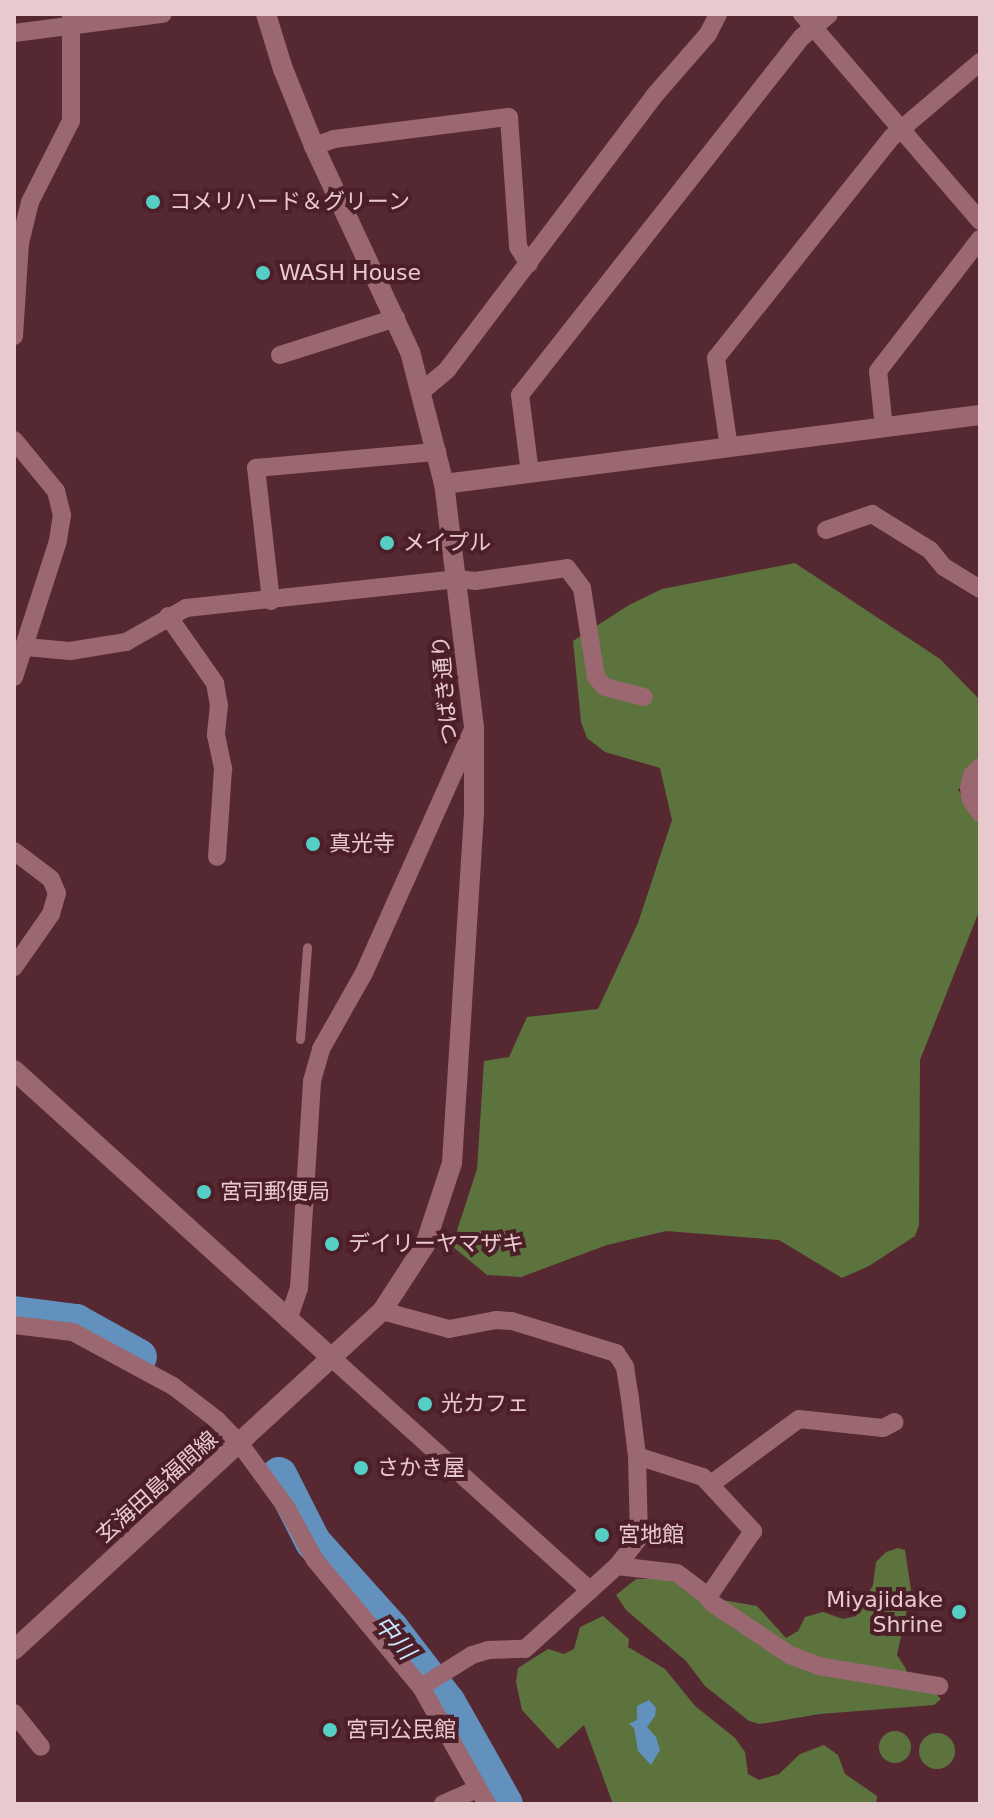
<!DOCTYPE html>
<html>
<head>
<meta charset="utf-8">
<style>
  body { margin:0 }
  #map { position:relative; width:994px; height:1818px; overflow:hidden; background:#562932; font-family:"DejaVu Sans","Noto Sans JP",sans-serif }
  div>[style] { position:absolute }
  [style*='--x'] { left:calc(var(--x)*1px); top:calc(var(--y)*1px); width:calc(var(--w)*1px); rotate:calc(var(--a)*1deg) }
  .forest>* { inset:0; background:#5c733d }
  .round { border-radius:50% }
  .water>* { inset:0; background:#6291bd }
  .river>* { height:36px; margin:-18px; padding:0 18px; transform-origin:18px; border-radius:18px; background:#6291bd }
  .service>* { height:9px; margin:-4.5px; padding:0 4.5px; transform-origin:4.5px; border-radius:4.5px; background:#9b6770 }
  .minor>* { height:18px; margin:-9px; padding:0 9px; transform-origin:9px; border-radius:9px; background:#9b6770 }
  .tertiary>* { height:20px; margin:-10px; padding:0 10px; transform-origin:10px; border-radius:10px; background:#9b6770 }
  .secondary>* { height:20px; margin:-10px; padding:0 10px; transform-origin:10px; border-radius:10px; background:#9b6770 }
  .dots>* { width:22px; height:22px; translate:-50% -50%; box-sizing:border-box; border:4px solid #4b1e28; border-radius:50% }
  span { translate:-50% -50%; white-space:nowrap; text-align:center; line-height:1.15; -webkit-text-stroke:8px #4b1e28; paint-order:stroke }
  .poi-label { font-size:22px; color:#e8cace }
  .left { translate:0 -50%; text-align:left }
  .right { translate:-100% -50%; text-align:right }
  .street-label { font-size:22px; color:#e8cace }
  .water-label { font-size:24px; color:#c9e4fe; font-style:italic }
  .frame { position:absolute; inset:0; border:16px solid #e8cace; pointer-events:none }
</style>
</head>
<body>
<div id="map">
  <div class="forest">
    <i style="clip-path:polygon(795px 563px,940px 659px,980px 700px,980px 766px,958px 790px,980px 819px,980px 909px,920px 1060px,919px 1225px,915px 1236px,869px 1266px,842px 1278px,779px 1240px,666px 1231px,607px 1245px,521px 1277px,487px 1275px,452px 1246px,477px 1169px,484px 1061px,509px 1057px,527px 1017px,598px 1009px,638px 923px,672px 820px,660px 768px,605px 752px,587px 738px,581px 722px,573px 641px,629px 605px,662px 589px)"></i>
    <i style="clip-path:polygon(898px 1548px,905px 1550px,911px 1590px,897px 1655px,906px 1669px,907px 1686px,934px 1692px,941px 1699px,934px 1705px,820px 1714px,760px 1724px,749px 1721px,705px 1686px,686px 1661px,626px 1610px,616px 1595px,636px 1579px,665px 1579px,722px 1600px,757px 1606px,786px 1638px,798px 1631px,805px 1617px,823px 1612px,843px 1619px,856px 1616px,873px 1585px,876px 1562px,886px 1552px)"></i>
    <i style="clip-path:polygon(603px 1616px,629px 1639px,628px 1647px,665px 1669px,695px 1706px,735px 1738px,745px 1752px,748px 1774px,759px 1780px,779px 1774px,800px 1754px,824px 1745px,838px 1755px,845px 1774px,877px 1796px,876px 1804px,613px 1804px,584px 1725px,558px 1749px,522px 1710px,516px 1682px,518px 1668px,548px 1649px,564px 1654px,574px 1649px,580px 1627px)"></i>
    <i class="round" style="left:879px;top:1731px;width:32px;height:32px"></i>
    <i class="round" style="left:919px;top:1733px;width:36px;height:36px"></i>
  </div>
  <div class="water">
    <i style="clip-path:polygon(649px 1700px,656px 1708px,655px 1716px,647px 1727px,656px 1737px,660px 1750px,651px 1765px,638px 1751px,634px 1728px,629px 1724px,637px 1720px,637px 1706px)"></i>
  </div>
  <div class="river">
    <i style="--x:14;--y:1314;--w:63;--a:7.4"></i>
    <i style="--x:76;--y:1322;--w:72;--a:29.1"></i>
    <i style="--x:279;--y:1475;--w:75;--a:63.1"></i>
    <i style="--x:313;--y:1542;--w:117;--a:48.1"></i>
    <i style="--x:391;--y:1629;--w:93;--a:52.4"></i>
    <i style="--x:448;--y:1703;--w:116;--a:60.6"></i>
  </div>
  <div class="service">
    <i style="--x:300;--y:1039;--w:92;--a:-85.6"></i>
  </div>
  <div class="minor">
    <i style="--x:802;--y:14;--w:273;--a:49.3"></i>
    <i style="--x:14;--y:33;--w:150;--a:-7.3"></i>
    <i style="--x:314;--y:146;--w:21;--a:-19"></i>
    <i style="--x:334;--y:139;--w:176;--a:-7.2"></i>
    <i style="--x:509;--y:117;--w:130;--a:86"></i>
    <i style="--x:518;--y:247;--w:20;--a:57"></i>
    <i style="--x:14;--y:336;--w:93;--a:-86.3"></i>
    <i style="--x:20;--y:243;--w:42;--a:-76.3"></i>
    <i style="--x:30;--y:202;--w:91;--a:-63.2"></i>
    <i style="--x:71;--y:121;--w:107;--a:-90"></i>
    <i style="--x:280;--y:355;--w:122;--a:-17.7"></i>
    <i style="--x:422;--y:391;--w:33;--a:-40"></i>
    <i style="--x:447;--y:370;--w:343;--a:-52.9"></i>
    <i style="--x:654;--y:96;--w:82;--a:-48.9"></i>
    <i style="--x:708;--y:34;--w:22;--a:-63"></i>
    <i style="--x:884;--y:428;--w:57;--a:-96"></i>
    <i style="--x:878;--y:371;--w:167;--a:-52.3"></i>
    <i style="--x:14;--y:440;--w:66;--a:50.5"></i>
    <i style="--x:56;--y:491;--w:25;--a:76"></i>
    <i style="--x:62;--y:515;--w:26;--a:99"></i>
    <i style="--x:58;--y:541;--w:143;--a:107.9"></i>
    <i style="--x:729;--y:448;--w:91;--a:-98.2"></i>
    <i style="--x:716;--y:358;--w:283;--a:-51.5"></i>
    <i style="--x:892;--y:137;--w:116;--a:-40.4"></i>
    <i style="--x:530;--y:473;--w:79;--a:-97.3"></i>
    <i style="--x:520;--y:395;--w:456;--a:-51.8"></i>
    <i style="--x:802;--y:37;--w:35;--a:-40"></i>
    <i style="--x:826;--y:530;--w:49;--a:-19.2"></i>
    <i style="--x:872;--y:514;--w:68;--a:31.8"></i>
    <i style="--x:930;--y:550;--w:22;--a:51"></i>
    <i style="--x:944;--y:567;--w:42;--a:31.4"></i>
    <i style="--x:271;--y:601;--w:134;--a:-96.4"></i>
    <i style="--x:256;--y:468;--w:182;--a:-5.1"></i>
    <i style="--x:168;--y:616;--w:82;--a:55"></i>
    <i style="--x:215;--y:683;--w:22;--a:80"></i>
    <i style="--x:219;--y:705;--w:30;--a:96"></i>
    <i style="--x:216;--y:735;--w:35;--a:78"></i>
    <i style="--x:223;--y:769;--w:88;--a:93.9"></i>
    <i style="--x:26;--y:647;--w:44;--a:5.2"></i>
    <i style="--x:70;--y:651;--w:57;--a:-9.1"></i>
    <i style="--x:126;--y:642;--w:69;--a:-29.5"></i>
    <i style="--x:186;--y:608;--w:273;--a:-6.1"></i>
    <i style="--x:457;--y:579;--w:18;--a:6"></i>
    <i style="--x:475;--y:581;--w:93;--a:-8"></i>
    <i style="--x:567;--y:568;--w:25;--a:53"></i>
    <i style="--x:582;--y:588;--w:90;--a:81.1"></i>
    <i style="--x:596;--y:677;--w:13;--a:48"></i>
    <i style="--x:605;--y:687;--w:40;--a:14.4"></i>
    <i style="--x:980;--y:767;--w:11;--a:135"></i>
    <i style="--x:972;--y:775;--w:13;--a:103"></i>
    <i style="--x:969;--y:788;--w:12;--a:81"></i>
    <i style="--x:971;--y:800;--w:16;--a:55"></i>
    <i style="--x:14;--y:851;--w:46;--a:37.1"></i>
    <i style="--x:51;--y:879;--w:15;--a:67"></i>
    <i style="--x:57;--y:893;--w:22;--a:106"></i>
    <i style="--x:51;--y:914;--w:65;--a:124.9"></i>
    <i style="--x:382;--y:1311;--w:69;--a:15"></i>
    <i style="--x:449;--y:1329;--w:48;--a:-10.8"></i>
    <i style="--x:496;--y:1320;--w:16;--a:4"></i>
    <i style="--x:512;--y:1321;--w:109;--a:17.1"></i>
    <i style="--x:616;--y:1353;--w:17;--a:57"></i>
    <i style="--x:625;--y:1367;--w:32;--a:81"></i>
    <i style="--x:630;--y:1399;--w:57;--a:83"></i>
    <i style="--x:637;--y:1456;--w:82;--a:88.6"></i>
    <i style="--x:639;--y:1538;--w:36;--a:128"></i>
    <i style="--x:288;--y:1320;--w:34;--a:-71"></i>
    <i style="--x:299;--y:1288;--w:207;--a:-86.4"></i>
    <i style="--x:312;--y:1081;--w:33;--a:-74"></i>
    <i style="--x:321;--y:1049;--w:87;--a:-60.5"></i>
    <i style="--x:364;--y:973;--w:267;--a:-65.9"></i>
    <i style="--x:14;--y:1325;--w:59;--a:6.8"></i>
    <i style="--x:73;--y:1332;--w:114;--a:28.4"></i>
    <i style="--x:173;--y:1386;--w:56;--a:37.7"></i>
    <i style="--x:217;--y:1420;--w:33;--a:46"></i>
    <i style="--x:240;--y:1444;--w:78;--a:53.9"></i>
    <i style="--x:286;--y:1507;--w:60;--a:61.3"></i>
    <i style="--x:315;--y:1560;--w:165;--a:50.2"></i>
    <i style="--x:421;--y:1687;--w:134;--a:60.6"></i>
    <i style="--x:333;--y:1359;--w:346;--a:42"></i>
    <i style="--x:637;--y:1456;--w:69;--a:17.7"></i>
    <i style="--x:703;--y:1477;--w:74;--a:47.2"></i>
    <i style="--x:753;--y:1531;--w:80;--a:124.3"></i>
    <i style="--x:711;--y:1484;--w:109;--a:-36.5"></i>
    <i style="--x:799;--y:1419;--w:84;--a:6.1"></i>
    <i style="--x:883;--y:1428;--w:13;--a:-27"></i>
    <i style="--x:421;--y:1687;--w:60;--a:-32.1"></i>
    <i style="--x:472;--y:1655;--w:17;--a:-17"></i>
    <i style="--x:488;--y:1650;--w:37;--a:-2"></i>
    <i style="--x:525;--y:1649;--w:124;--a:-42.1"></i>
    <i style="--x:617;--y:1566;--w:60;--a:6.7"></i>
    <i style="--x:677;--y:1573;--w:34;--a:37"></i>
    <i style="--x:704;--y:1593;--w:13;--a:51"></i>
    <i style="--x:712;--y:1603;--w:94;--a:33.7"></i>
    <i style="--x:790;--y:1655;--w:30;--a:21"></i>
    <i style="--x:818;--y:1666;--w:123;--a:9.4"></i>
    <i style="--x:14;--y:1713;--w:43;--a:51.5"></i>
    <i style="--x:443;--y:1804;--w:37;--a:-24"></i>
  </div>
  <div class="tertiary">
    <i style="--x:444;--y:484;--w:540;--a:-7.34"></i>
    <i style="--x:14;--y:1070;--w:430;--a:42.2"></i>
  </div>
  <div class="secondary">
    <i style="--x:14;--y:1650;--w:500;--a:-42.65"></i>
    <i style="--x:382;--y:1311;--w:79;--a:-56.9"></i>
    <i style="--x:425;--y:1245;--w:86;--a:-71.8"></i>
    <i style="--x:452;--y:1163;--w:353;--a:-86.4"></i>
    <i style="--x:474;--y:811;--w:84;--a:-90"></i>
    <i style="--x:474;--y:727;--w:245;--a:-97"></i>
    <i style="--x:444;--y:484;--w:136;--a:-104.4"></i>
    <i style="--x:410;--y:352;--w:227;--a:-115"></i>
    <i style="--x:314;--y:146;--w:83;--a:-111.9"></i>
    <i style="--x:283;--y:69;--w:58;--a:-107.2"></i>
  </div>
  <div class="dots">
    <i style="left:153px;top:202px;background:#55cec4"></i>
    <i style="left:263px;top:273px;background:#55cec4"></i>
    <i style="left:387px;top:543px;background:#55cec4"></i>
    <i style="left:313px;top:844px;background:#55cec4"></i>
    <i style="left:204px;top:1192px;background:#55cec4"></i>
    <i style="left:332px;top:1244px;background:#55cec4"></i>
    <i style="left:425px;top:1404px;background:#55cec4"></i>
    <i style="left:361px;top:1468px;background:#55cec4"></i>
    <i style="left:602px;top:1535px;background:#55cec4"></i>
    <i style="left:959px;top:1612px;background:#55cec4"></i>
    <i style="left:330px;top:1730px;background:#55cec4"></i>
  </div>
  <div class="poi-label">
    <span class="left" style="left:169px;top:202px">コメリハード＆グリーン</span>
    <span class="left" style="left:279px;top:273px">WASH House</span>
    <span class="left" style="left:403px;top:543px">メイプル</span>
    <span class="left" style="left:329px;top:844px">真光寺</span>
    <span class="left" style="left:220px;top:1192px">宮司郵便局</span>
    <span class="left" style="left:348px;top:1244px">デイリーヤマザキ</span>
    <span class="left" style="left:441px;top:1404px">光カフェ</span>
    <span class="left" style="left:377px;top:1468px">さかき屋</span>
    <span class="left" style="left:618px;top:1535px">宮地館</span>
    <span class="right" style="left:943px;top:1612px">Miyajidake<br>Shrine</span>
    <span class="left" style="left:346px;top:1730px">宮司公民館</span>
  </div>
  <div class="street-label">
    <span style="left:445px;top:690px;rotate:-95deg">つばき通り</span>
    <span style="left:157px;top:1487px;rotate:-42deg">玄海田島福間線</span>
  </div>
  <div class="water-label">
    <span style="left:394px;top:1638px;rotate:50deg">中川</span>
  </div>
  <div class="frame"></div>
</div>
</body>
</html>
